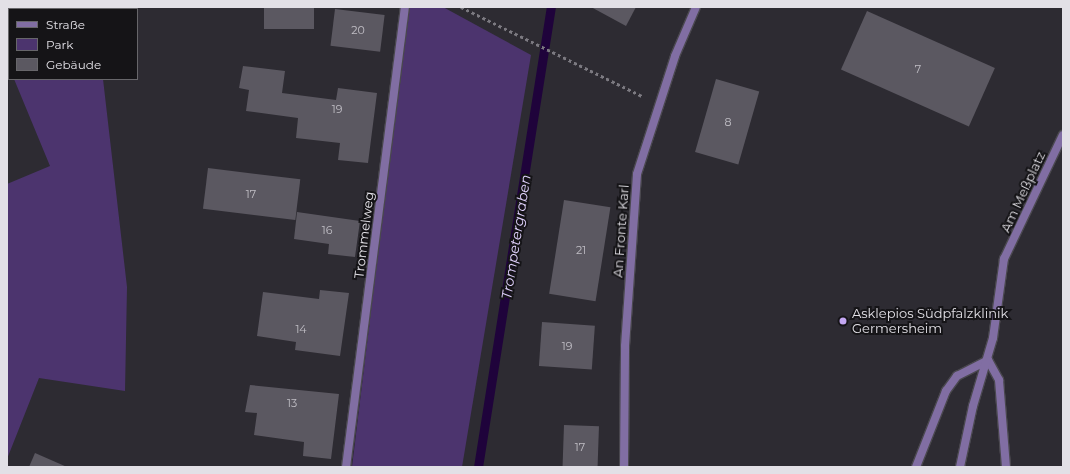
<!DOCTYPE html>
<html>
<head>
<meta charset="utf-8">
<style>
  body { margin:0 }
  #map { position:relative; width:1070px; height:474px; overflow:hidden; background:#2d2b32; font-family:Montserrat,sans-serif }
  div>[style] { position:absolute }
  [style*='--x'] { left:calc(var(--x)*1px); top:calc(var(--y)*1px); width:calc(var(--w)*1px); rotate:calc(var(--a)*1deg) }
  .green>* { inset:0; background:#4c346e }
  .stream>* { height:9px; margin:-4.5px; padding:0 4.5px; transform-origin:4.5px; border-radius:4.5px; background:#1f033b }
  .building>* { inset:0; background:#5b5861; transform-origin:0 0 }
  .path>* { height:2.5px; margin-top:-1.25px; transform-origin:0; background:repeating-linear-gradient(90deg,#7c7a81 0 3px,transparent 0 6px) }
  .roads { filter:drop-shadow(1px 0 #4a484f) drop-shadow(-1px 0 #4a484f) drop-shadow(0 1px #4a484f) drop-shadow(0 -1px #4a484f) }
  .service>* { height:8px; margin:-4px; padding:0 4px; transform-origin:4px; border-radius:4px; background:#816ea3 }
  .minor>* { height:8px; margin:-4px; padding:0 4px; transform-origin:4px; border-radius:4px; background:#816ea3 }
  .dots>* { width:11px; height:11px; translate:-50% -50%; box-sizing:border-box; border:2px solid #151417; border-radius:50% }
  span { translate:-50% -50%; white-space:nowrap; text-align:center; line-height:1.15; -webkit-text-stroke:4px #151417; paint-order:stroke }
  .number-label { font-size:11px; color:#c0bec5 }
  .number-label span { -webkit-text-stroke-width:0 }
  .street-label { font-size:13px; color:#e2e0e6 }
  .poi-label { font-size:13px; color:#e2e0e6 }
  .left { translate:0 -50%; text-align:left }
  .water-label { font-size:14px; color:#e2d3ff; font-style:italic }
  .frame { position:absolute; inset:0; border:8px solid #e2e0e6; pointer-events:none }
  .legend { position:absolute; left:8px; top:8px; width:130px; height:72px; box-sizing:border-box; background:#151417; border:1px solid #67666a; margin:0; padding:5px 7px; list-style:none; font-size:12px; color:#e2e0e6 }
  .legend li { display:flex; align-items:center; gap:8px; height:20px }
  .legend b { width:20px; border:1px solid #67666a }
</style>
</head>
<body>
<div id="map">
  <div class="green">
    <i style="clip-path:polygon(7px 7px,95px 7px,95px 9px,9px 9px,9px 67px)"></i>
    <i style="clip-path:polygon(408px 7px,443px 7px,531px 55px,462px 467px,352px 467px)"></i>
    <i style="clip-path:polygon(14px 79px,103px 79px,127px 287px,125px 391px,39px 378px,7px 459px,7px 184px,50px 166px)"></i>
  </div>
  <div class="stream">
    <i style="--x:478;--y:467;--w:466;--a:-81"></i>
  </div>
  <div class="building">
    <i style="left:264px;top:7px;width:50px;height:22px"></i>
    <i style="clip-path:polygon(591px 7px,636px 7px,626px 26px)"></i>
    <i style="left:335px;top:9px;width:50px;height:37px;rotate:7deg"></i>
    <i style="left:867px;top:11px;width:140px;height:64px;rotate:24deg"></i>
    <i style="clip-path:polygon(243px 66px,285px 71px,282px 93px,336px 100px,338px 88px,377px 93px,368px 163px,338px 160px,340px 143px,296px 138px,298px 118px,246px 111px,249px 90px,239px 88px)"></i>
    <i style="left:716px;top:79px;width:45px;height:76px;rotate:16deg"></i>
    <i style="left:208px;top:168px;width:93px;height:41px;rotate:7deg"></i>
    <i style="left:564px;top:200px;width:47px;height:95px;rotate:9deg"></i>
    <i style="clip-path:polygon(297px 212px,360px 221px,355px 257px,328px 254px,329px 244px,294px 239px)"></i>
    <i style="clip-path:polygon(320px 290px,349px 293px,340px 356px,295px 350px,296px 342px,257px 336px,263px 292px,319px 299px)"></i>
    <i style="left:542px;top:322px;width:53px;height:44px;rotate:4deg"></i>
    <i style="clip-path:polygon(250px 385px,339px 394px,331px 459px,303px 456px,304px 442px,254px 435px,257px 413px,245px 412px)"></i>
    <i style="left:564px;top:425px;width:35px;height:42px;rotate:2deg"></i>
    <i style="clip-path:polygon(35px 453px,67px 467px,29px 467px)"></i>
  </div>
  <div class="path">
    <i style="--x:461;--y:7;--w:202;--a:26.2"></i>
  </div>
  <div class="roads">
    <div class="service">
      <i style="--x:988;--y:360;--w:23;--a:61"></i>
      <i style="--x:999;--y:380;--w:87;--a:85.4"></i>
      <i style="--x:916;--y:467;--w:82;--a:-68.5"></i>
      <i style="--x:946;--y:391;--w:19;--a:-54"></i>
      <i style="--x:957;--y:376;--w:35;--a:-27"></i>
      <i style="--x:960;--y:467;--w:62;--a:-78"></i>
      <i style="--x:973;--y:406;--w:71;--a:-73.6"></i>
      <i style="--x:993;--y:338;--w:80;--a:-82.1"></i>
    </div>
    <div class="minor">
      <i style="--x:1004;--y:259;--w:137;--a:-64.6"></i>
      <i style="--x:346;--y:467;--w:464;--a:-82.7"></i>
      <i style="--x:624;--y:467;--w:121;--a:-89.5"></i>
      <i style="--x:625;--y:346;--w:172;--a:-86"></i>
      <i style="--x:637;--y:174;--w:124;--a:-72.1"></i>
      <i style="--x:675;--y:56;--w:53;--a:-66.8"></i>
    </div>
  </div>
  <div class="dots">
    <i style="left:843px;top:321px;background:#c3a7f2"></i>
  </div>
  <div class="number-label">
    <span style="left:358px;top:30px">20</span>
    <span style="left:918px;top:69px">7</span>
    <span style="left:337px;top:109px">19</span>
    <span style="left:728px;top:122px">8</span>
    <span style="left:251px;top:194px">17</span>
    <span style="left:327px;top:230px">16</span>
    <span style="left:581px;top:250px">21</span>
    <span style="left:301px;top:329px">14</span>
    <span style="left:567px;top:346px">19</span>
    <span style="left:292px;top:403px">13</span>
    <span style="left:580px;top:447px">17</span>
  </div>
  <div class="street-label">
    <span style="left:1023px;top:192px;rotate:-65deg">Am Meßplatz</span>
    <span style="left:621px;top:231px;rotate:-86deg">An Fronte Karl</span>
    <span style="left:364px;top:235px;rotate:-83deg">Trommelweg</span>
  </div>
  <div class="poi-label">
    <span class="left" style="left:852px;top:321px">Asklepios Südpfalzklinik<br>Germersheim</span>
  </div>
  <div class="water-label">
    <span style="left:516px;top:237px;rotate:-81deg">Trompetergraben</span>
  </div>
  <div class="frame"></div>
  <ul class="legend">
  <li><b style="height:5px;background:#816ea3"></b>Straße</li>
  <li><b style="height:11px;background:#4c346e"></b>Park</li>
  <li><b style="height:11px;background:#5b5861"></b>Gebäude</li>
  </ul>
</div>
</body>
</html>
